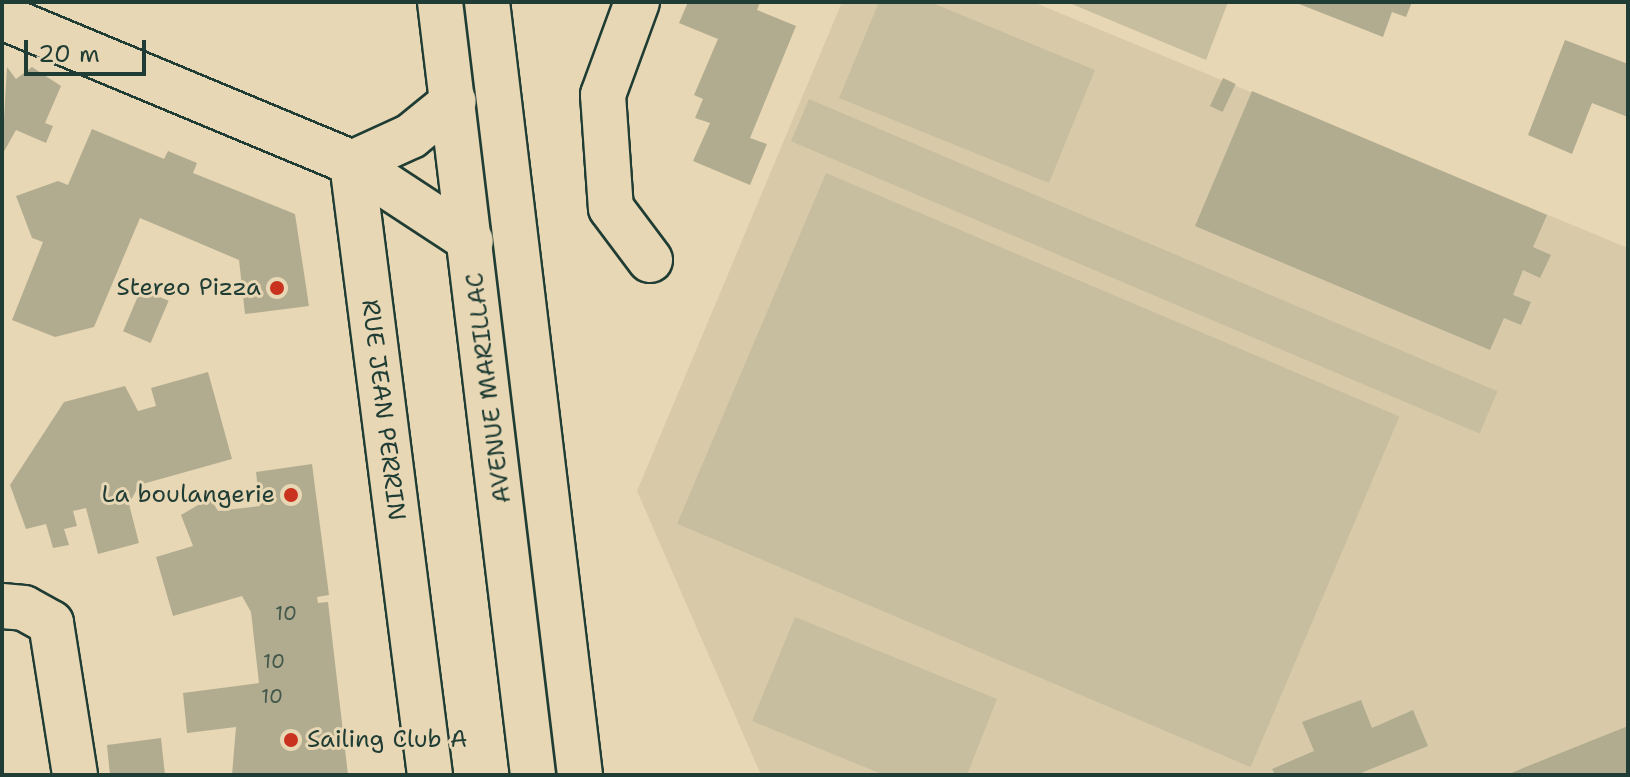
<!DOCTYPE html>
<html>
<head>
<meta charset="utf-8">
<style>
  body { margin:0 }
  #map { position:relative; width:1630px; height:777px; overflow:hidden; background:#e8d7b4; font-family:"Shantell Sans",sans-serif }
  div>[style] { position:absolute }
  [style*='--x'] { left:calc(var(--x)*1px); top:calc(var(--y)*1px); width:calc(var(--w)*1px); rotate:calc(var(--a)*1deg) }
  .built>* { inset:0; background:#d8caa9 }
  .green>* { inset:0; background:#c7be9f; transform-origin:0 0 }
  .building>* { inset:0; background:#b1ac90; transform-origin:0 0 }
  .roads { filter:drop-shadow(2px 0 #1f3d34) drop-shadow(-2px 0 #1f3d34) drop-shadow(0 2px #1f3d34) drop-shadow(0 -2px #1f3d34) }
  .minor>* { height:44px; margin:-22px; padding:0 22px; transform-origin:22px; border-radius:22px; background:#e8d7b4 }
  .dots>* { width:22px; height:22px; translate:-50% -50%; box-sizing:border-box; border:4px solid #e8d7b4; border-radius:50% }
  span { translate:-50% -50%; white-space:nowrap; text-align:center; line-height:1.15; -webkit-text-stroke:6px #e8d7b4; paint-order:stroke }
  .number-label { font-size:20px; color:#44594b }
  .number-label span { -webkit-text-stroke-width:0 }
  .poi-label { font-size:24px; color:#1f3d34 }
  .right { translate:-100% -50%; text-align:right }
  .left { translate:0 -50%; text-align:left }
  .street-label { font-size:24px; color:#1f3d34 }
  .frame { position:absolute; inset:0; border:4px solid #1f3d34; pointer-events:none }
  .scale { position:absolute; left:24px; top:40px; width:122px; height:36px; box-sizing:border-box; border:4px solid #1f3d34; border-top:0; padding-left:10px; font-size:24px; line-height:28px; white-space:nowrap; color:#1f3d34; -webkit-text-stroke:6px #e8d7b4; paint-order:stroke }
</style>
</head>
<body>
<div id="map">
  <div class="built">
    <i style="clip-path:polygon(842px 2px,1033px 2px,1628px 248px,1628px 775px,761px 775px,637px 491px)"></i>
  </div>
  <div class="green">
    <i style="clip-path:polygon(879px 2px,930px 2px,1095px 70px,1049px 183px,839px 98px)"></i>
    <i style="clip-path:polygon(1067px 2px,1228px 2px,1206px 60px)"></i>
    <i style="left:809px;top:99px;width:748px;height:46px;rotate:23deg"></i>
    <i style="left:826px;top:173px;width:623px;height:381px;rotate:23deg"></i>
    <i style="clip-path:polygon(795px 617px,997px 699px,967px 775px,884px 775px,752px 721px)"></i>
  </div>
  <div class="building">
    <i style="clip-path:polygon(688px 2px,760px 2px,757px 10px,796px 26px,750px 138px,767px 144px,750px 185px,693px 161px,710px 123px,695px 118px,703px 99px,694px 95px,718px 39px,679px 23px)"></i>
    <i style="clip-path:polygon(1294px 2px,1412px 2px,1406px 17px,1392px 12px,1383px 37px)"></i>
    <i style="clip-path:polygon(1565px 40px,1628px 64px,1628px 117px,1592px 103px,1572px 154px,1528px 135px)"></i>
    <i style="clip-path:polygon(7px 67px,16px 79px,32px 67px,61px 86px,45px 123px,53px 126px,46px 143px,16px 130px,2px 155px)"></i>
    <i style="left:1223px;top:78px;width:14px;height:31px;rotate:25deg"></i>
    <i style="clip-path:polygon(1252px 91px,1547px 215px,1533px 247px,1551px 255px,1540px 278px,1523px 270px,1513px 295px,1531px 302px,1521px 325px,1504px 318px,1490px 350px,1195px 226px)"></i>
    <i style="clip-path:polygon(92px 129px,164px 159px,168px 151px,197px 163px,193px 173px,295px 214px,309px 306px,245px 314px,239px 260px,140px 218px,94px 327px,55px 337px,12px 320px,43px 242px,32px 238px,16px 196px,58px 181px,68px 185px)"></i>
    <i style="left:141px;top:289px;width:30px;height:46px;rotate:23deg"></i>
    <i style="clip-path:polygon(208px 372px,232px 459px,139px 485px,129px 504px,139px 543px,98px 554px,86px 508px,73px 511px,77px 526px,64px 529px,69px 545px,53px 548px,46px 524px,26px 529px,10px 485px,64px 402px,125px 386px,138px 411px,156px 406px,151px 388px)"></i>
    <i style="clip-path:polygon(312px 464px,329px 595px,317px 597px,318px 603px,328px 602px,348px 775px,232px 775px,236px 727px,187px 733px,183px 693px,259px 683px,251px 612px,242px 596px,173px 616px,156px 557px,193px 546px,181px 515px,210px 498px,218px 511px,260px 506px,256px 472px)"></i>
    <i style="clip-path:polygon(1361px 700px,1372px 728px,1413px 710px,1428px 746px,1356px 775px,1275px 775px,1272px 769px,1314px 751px,1302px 722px)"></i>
    <i style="clip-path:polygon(1628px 726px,1628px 775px,1507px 775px,1528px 766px)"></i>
    <i style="clip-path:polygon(161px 738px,165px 775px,110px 775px,107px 745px)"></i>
  </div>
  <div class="roads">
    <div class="minor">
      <i style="--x:440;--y:2;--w:779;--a:83.14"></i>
      <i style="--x:487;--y:2;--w:779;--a:83.14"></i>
      <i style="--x:637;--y:2;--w:99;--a:110.1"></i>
      <i style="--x:603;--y:95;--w:113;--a:86"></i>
      <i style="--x:611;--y:208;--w:65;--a:53.1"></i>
      <i style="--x:2;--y:17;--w:379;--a:22.6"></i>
      <i style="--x:352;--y:163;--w:142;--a:33.2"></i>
      <i style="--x:352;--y:163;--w:617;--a:82.74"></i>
      <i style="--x:352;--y:163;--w:65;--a:-24.6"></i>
      <i style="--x:411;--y:136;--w:55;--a:-39.1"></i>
      <i style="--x:2;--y:606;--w:22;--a:5"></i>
      <i style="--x:24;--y:608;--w:31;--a:29"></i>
      <i style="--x:51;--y:623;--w:154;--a:81"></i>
    </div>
  </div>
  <div class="dots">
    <i style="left:277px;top:288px;background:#c8321e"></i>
    <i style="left:291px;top:495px;background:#c8321e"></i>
    <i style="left:291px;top:740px;background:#c8321e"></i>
  </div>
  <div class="number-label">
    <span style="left:286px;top:613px">10</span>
    <span style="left:274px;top:661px">10</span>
    <span style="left:272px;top:696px">10</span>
  </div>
  <div class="poi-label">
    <span class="right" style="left:261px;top:288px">Stereo Pizza</span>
    <span class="right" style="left:275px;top:495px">La boulangerie</span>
    <span class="left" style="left:307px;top:740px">Sailing Club A</span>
  </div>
  <div class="street-label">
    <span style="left:489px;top:388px;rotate:-97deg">AVENUE MARILLAC</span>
    <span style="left:383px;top:410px;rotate:83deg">RUE JEAN PERRIN</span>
  </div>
  <div class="frame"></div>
  <div class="scale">20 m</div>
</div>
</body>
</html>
